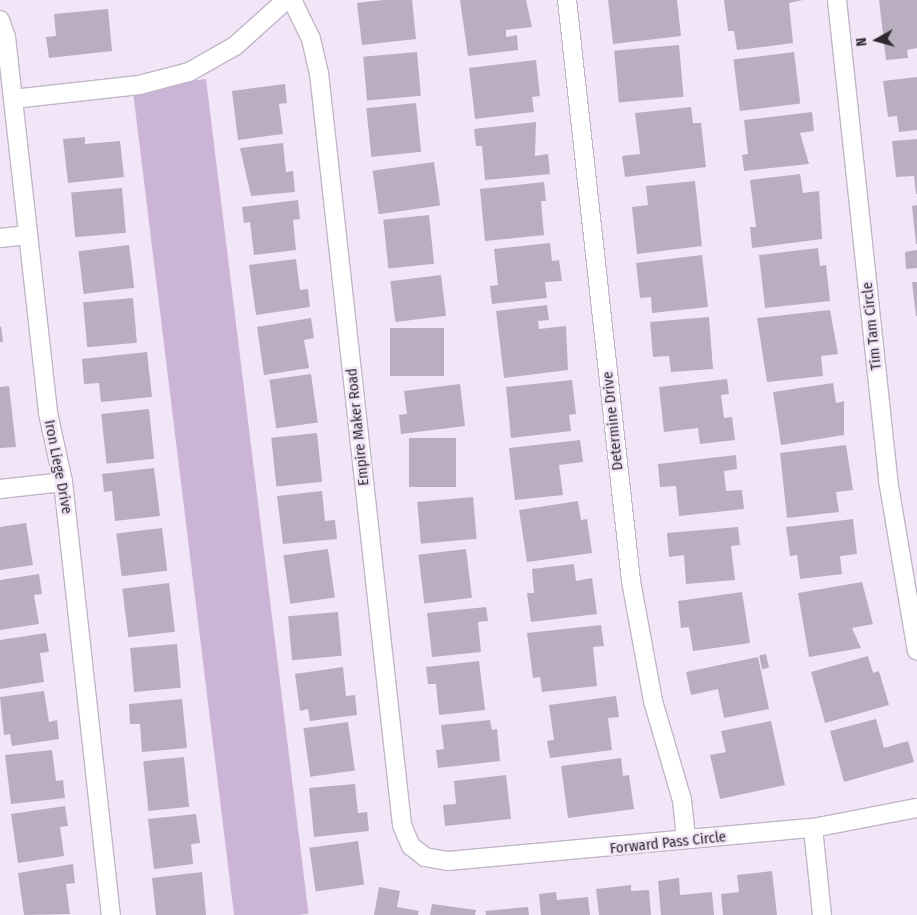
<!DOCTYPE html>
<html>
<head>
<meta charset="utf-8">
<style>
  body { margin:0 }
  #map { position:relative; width:917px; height:915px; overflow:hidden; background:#f2e5f8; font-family:"Fira Sans Condensed",sans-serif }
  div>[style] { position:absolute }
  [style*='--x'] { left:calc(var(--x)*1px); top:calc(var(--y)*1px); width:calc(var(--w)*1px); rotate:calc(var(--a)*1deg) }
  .green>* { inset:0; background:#cbb4d6; transform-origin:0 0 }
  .building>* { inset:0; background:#b9aebf; transform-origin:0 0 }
  .roads { filter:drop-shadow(1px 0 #c1b6c7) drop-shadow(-1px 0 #c1b6c7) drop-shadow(0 1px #c1b6c7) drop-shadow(0 -1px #c1b6c7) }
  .street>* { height:18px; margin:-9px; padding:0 9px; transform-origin:9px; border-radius:9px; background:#fff }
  span { translate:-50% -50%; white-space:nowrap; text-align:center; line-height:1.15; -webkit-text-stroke:5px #f2e5f8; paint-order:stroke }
  .street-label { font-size:15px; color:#2e2a30 }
  .north { position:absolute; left:852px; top:15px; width:50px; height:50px; -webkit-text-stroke:4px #f2e5f8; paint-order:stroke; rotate:263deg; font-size:14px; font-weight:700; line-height:20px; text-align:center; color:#2e2a30 }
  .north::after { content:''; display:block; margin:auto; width:18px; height:22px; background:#2e2a30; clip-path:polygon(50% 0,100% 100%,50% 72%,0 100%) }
</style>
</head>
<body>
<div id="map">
  <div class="green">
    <i style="left:206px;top:79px;width:841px;height:74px;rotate:83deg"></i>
  </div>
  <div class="building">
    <i style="clip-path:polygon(383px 0,412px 0,416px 39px,362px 45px,357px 3px)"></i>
    <i style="clip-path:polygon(460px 0,526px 0,532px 27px,506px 30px,506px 37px,517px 35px,518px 50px,468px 56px)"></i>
    <i style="clip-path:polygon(608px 0,677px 0,681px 36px,613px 44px)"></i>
    <i style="clip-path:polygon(724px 0,803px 0,789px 3px,793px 43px,737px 50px,734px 31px,728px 31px)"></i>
    <i style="clip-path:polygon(879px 0,917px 0,917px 48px,907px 50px,908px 58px,886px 60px)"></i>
    <i style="clip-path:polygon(108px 9px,112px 51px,49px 58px,46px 37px,56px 36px,54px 14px)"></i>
    <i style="left:679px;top:45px;width:52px;height:65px;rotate:85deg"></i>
    <i style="left:417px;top:52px;width:44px;height:54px;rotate:85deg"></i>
    <i style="left:794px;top:52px;width:52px;height:61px;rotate:83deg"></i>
    <i style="clip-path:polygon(536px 60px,540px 96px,532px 97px,534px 112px,475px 119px,469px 68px)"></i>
    <i style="clip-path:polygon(917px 77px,917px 130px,899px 132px,897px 116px,888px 117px,883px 81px)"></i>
    <i style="clip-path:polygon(285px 84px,287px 103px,279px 104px,283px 134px,238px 140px,232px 91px)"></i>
    <i style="left:416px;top:103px;width:49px;height:50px;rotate:84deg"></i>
    <i style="clip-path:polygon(691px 107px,693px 123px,701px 123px,706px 167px,625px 177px,622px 156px,640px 154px,635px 113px)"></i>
    <i style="clip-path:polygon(812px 112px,814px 131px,800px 133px,809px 164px,744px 171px,742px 155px,748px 154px,744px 120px)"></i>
    <i style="clip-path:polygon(536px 122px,535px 156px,548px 154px,550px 174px,485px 180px,482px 146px,476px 146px,474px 129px)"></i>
    <i style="clip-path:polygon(85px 137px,85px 144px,120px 141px,124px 177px,68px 183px,63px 139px)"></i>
    <i style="clip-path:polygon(917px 139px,917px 194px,916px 194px,914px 176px,896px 177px,892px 141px)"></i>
    <i style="clip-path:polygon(283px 143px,286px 172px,293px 171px,295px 192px,251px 196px,240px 148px)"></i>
    <i style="left:434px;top:162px;width:44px;height:62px;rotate:82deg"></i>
    <i style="clip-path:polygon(800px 174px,803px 193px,819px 191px,822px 239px,752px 248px,750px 227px,756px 227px,750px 180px)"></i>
    <i style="clip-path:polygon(695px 181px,702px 246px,637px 254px,632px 207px,648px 205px,646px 186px)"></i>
    <i style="clip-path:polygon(544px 182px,546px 201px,541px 201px,544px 235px,485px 241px,480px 189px)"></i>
    <i style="left:122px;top:188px;width:45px;height:51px;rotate:85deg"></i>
    <i style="clip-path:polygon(298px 200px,300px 219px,293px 220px,296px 250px,254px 255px,250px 222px,244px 223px,242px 207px)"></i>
    <i style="clip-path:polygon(917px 205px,917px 244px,916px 244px,912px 206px)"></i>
    <i style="left:429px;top:215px;width:49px;height:46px;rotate:84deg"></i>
    <i style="clip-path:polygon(550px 243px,552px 261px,559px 260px,562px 281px,545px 282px,547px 298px,492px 304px,490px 286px,498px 285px,494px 249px)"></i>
    <i style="left:129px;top:245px;width:43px;height:51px;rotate:83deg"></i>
    <i style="clip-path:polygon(818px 248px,820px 266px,826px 265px,830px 301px,765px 308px,759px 255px)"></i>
    <i style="clip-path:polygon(917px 250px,917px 268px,906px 269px,905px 252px)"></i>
    <i style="clip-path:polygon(702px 255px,708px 307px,652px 313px,651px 297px,640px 298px,636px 263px)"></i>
    <i style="clip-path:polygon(296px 259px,300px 290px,308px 289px,310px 307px,256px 315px,249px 265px)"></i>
    <i style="left:441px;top:275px;width:41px;height:51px;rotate:83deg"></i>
    <i style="clip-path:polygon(912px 282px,917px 282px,917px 316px,916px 316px)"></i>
    <i style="left:133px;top:298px;width:45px;height:50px;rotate:85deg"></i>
    <i style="clip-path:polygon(547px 305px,549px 320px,538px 321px,539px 329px,566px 326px,568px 370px,504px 378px,496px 311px)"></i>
    <i style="clip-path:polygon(830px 310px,838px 354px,821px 356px,823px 376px,767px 382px,757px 318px)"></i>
    <i style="clip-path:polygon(709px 317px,713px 369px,671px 372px,669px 356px,653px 357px,650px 322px)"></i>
    <i style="clip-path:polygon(311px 318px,314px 338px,304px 340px,309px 368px,264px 375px,257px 327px)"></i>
    <i style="clip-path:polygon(1px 326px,3px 342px,0 342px,0 327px)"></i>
    <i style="left:444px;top:328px;width:48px;height:54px;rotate:90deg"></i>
    <i style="clip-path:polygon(147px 352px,152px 397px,101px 402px,99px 383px,84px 384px,82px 359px)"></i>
    <i style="left:311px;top:374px;width:49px;height:42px;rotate:82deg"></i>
    <i style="clip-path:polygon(727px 379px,729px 394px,721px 395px,724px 418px,732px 417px,735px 440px,700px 444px,698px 428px,664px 432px,659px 387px)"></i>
    <i style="clip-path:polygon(572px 380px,576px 414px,569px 415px,571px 431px,511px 438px,506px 387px)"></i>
    <i style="clip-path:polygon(833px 383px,836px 403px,844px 401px,844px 435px,781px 445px,773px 392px)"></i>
    <i style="clip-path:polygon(460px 384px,465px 426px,401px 434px,399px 415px,407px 414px,404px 391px)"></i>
    <i style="clip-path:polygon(9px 386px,16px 447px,0 448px,0 387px)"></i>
    <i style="left:149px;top:409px;width:50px;height:48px;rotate:84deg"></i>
    <i style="left:317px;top:433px;width:49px;height:46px;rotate:84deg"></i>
    <i style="left:456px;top:438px;width:49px;height:47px;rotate:90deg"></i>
    <i style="clip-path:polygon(580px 440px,583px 462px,559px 465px,563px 495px,515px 500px,509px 448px)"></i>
    <i style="clip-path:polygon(846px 445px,853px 490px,836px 492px,839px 512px,787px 518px,780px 453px)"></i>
    <i style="clip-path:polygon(736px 455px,737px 469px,724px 471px,726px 491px,742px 490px,744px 509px,679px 516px,676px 486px,660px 487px,658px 464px)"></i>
    <i style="clip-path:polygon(154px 468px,160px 516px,115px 521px,112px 491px,104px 492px,102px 474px)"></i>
    <i style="clip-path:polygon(322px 491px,325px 521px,335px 520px,337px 539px,283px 544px,277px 496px)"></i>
    <i style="left:473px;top:497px;width:42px;height:56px;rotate:85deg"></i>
    <i style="clip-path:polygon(578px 501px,581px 520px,587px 519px,592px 553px,527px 562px,519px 510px)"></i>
    <i style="clip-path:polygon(853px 519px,857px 554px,840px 556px,842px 574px,800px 579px,797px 555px,790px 556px,786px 527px)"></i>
    <i style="clip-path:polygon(26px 523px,33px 565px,0 570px,0 527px)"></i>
    <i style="clip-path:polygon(738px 527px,740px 545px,731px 546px,735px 580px,686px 584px,684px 555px,669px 557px,667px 533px)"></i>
    <i style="left:162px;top:528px;width:43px;height:46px;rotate:83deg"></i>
    <i style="left:328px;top:549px;width:49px;height:45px;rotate:82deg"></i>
    <i style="left:466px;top:549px;width:49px;height:48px;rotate:83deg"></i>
    <i style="clip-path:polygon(574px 564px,576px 581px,592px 578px,597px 614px,531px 622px,527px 593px,534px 593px,532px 569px)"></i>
    <i style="clip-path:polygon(39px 574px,42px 594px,34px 595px,39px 624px,0 630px,0 580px)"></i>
    <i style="clip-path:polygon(862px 582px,873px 624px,852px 628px,861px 648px,809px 657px,798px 593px)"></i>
    <i style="left:169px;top:583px;width:49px;height:47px;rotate:83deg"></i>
    <i style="clip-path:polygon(742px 592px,750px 643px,693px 651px,689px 627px,681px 628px,678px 601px)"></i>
    <i style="clip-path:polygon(486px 607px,488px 621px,478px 622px,481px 652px,432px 657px,427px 613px)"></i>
    <i style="left:338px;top:612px;width:44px;height:50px;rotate:85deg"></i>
    <i style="clip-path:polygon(601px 625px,604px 646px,593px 647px,597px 686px,542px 692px,540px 677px,533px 678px,527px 633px)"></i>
    <i style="clip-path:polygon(46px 633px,49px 652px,40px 653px,44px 682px,0 689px,0 640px)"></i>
    <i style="left:177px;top:644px;width:44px;height:47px;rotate:85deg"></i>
    <i style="left:766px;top:654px;width:14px;height:7px;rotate:78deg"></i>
    <i style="clip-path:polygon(868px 656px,873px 673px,879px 671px,889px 705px,825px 723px,811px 672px)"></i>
    <i style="clip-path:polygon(758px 657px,769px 709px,724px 718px,718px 689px,691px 695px,686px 672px)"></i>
    <i style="clip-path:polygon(479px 661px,485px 710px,439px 715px,436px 684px,428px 684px,426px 667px)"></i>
    <i style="clip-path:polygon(343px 667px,346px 696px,355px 695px,357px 715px,310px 721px,308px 709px,300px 711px,295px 674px)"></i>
    <i style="clip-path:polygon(44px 691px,49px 722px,57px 720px,59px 739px,12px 746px,10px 734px,4px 735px,0 697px)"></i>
    <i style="clip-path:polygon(616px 696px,619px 717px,608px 718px,612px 750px,550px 758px,547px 741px,554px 740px,549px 705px)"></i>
    <i style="clip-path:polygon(182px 699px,187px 748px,142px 752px,140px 724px,130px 724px,129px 704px)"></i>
    <i style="clip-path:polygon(876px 719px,884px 748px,908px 741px,914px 762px,844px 782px,830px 731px)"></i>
    <i style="clip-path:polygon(490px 720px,492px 730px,497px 729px,500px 761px,438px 768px,436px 750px,444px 749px,441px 725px)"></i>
    <i style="clip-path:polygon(771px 721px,785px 785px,720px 799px,710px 755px,726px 752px,721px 731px)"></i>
    <i style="left:348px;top:722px;width:49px;height:45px;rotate:82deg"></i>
    <i style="clip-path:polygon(52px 750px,56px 781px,63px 780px,65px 798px,11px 804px,5px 755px)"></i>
    <i style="left:184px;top:757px;width:50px;height:41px;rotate:84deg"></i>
    <i style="clip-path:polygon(621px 758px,623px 776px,629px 775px,634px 809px,568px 818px,561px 766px)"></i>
    <i style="clip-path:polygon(506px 775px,511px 819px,445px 826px,443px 805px,456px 804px,454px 781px)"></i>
    <i style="clip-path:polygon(355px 784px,358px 813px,367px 812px,369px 831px,314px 837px,309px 788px)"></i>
    <i style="clip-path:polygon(65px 806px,68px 826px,60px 827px,64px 856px,18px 863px,11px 814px)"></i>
    <i style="clip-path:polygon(196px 814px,200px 843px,191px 844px,193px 864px,154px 869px,148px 819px)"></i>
    <i style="left:358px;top:841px;width:44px;height:49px;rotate:82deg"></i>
    <i style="clip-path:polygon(73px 864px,75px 883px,66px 884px,70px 914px,24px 915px,18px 873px)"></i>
    <i style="clip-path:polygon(772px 871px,777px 915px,723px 915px,721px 894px,739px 892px,737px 875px)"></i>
    <i style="clip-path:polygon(202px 872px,206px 915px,156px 915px,152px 878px)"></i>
    <i style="clip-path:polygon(679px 878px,680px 895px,712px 892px,714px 915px,661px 915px,658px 881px)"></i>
    <i style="clip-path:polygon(631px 885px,631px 891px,649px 890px,651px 915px,599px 915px,596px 889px)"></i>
    <i style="clip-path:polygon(379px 887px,400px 891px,397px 907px,419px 911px,418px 915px,374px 915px)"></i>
    <i style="clip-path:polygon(556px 892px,557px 900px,588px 897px,590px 915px,541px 915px,539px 894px)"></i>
    <i style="clip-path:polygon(432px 904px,476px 910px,475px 915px,430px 915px)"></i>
    <i style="clip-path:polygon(528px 907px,529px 915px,486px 915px,485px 911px)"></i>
  </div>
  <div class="roads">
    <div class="street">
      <i style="--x:292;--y:0;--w:43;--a:64"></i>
      <i style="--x:311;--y:39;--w:35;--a:77"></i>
      <i style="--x:319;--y:73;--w:757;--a:83.7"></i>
      <i style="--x:402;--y:825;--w:23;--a:67"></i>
      <i style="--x:411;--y:846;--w:18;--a:38"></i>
      <i style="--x:425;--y:857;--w:23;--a:10"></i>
      <i style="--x:448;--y:861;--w:366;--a:-5.2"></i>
      <i style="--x:813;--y:828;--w:106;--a:-10.9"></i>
      <i style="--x:567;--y:0;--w:585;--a:83.71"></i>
      <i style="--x:631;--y:581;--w:122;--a:79.6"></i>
      <i style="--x:653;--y:701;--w:103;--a:73.7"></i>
      <i style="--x:682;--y:800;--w:38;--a:84"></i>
      <i style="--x:837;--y:0;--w:483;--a:83.9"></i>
      <i style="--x:888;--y:480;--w:173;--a:80.4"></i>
      <i style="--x:0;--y:20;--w:18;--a:71"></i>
      <i style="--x:6;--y:37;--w:378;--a:83.6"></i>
      <i style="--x:48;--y:413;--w:71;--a:77.7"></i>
      <i style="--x:63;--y:482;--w:436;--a:83.7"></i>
      <i style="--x:13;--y:99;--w:127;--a:-6.3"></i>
      <i style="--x:139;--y:85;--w:52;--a:-14.6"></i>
      <i style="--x:189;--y:72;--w:53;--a:-29.5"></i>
      <i style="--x:235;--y:46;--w:69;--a:-42"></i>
      <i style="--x:0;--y:238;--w:28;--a:-6"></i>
      <i style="--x:0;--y:489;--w:63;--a:-6.3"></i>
      <i style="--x:813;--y:828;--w:87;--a:84.1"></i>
    </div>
  </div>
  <div class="street-label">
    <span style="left:872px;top:326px;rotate:-96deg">Tim Tam Circle</span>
    <span style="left:613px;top:421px;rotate:-96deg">Determine Drive</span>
    <span style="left:358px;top:427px;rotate:-96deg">Empire Maker Road</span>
    <span style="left:58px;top:467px;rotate:79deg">Iron Liege Drive</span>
    <span style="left:668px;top:843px;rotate:-6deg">Forward Pass Circle</span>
  </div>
  <div class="north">N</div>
</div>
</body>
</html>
